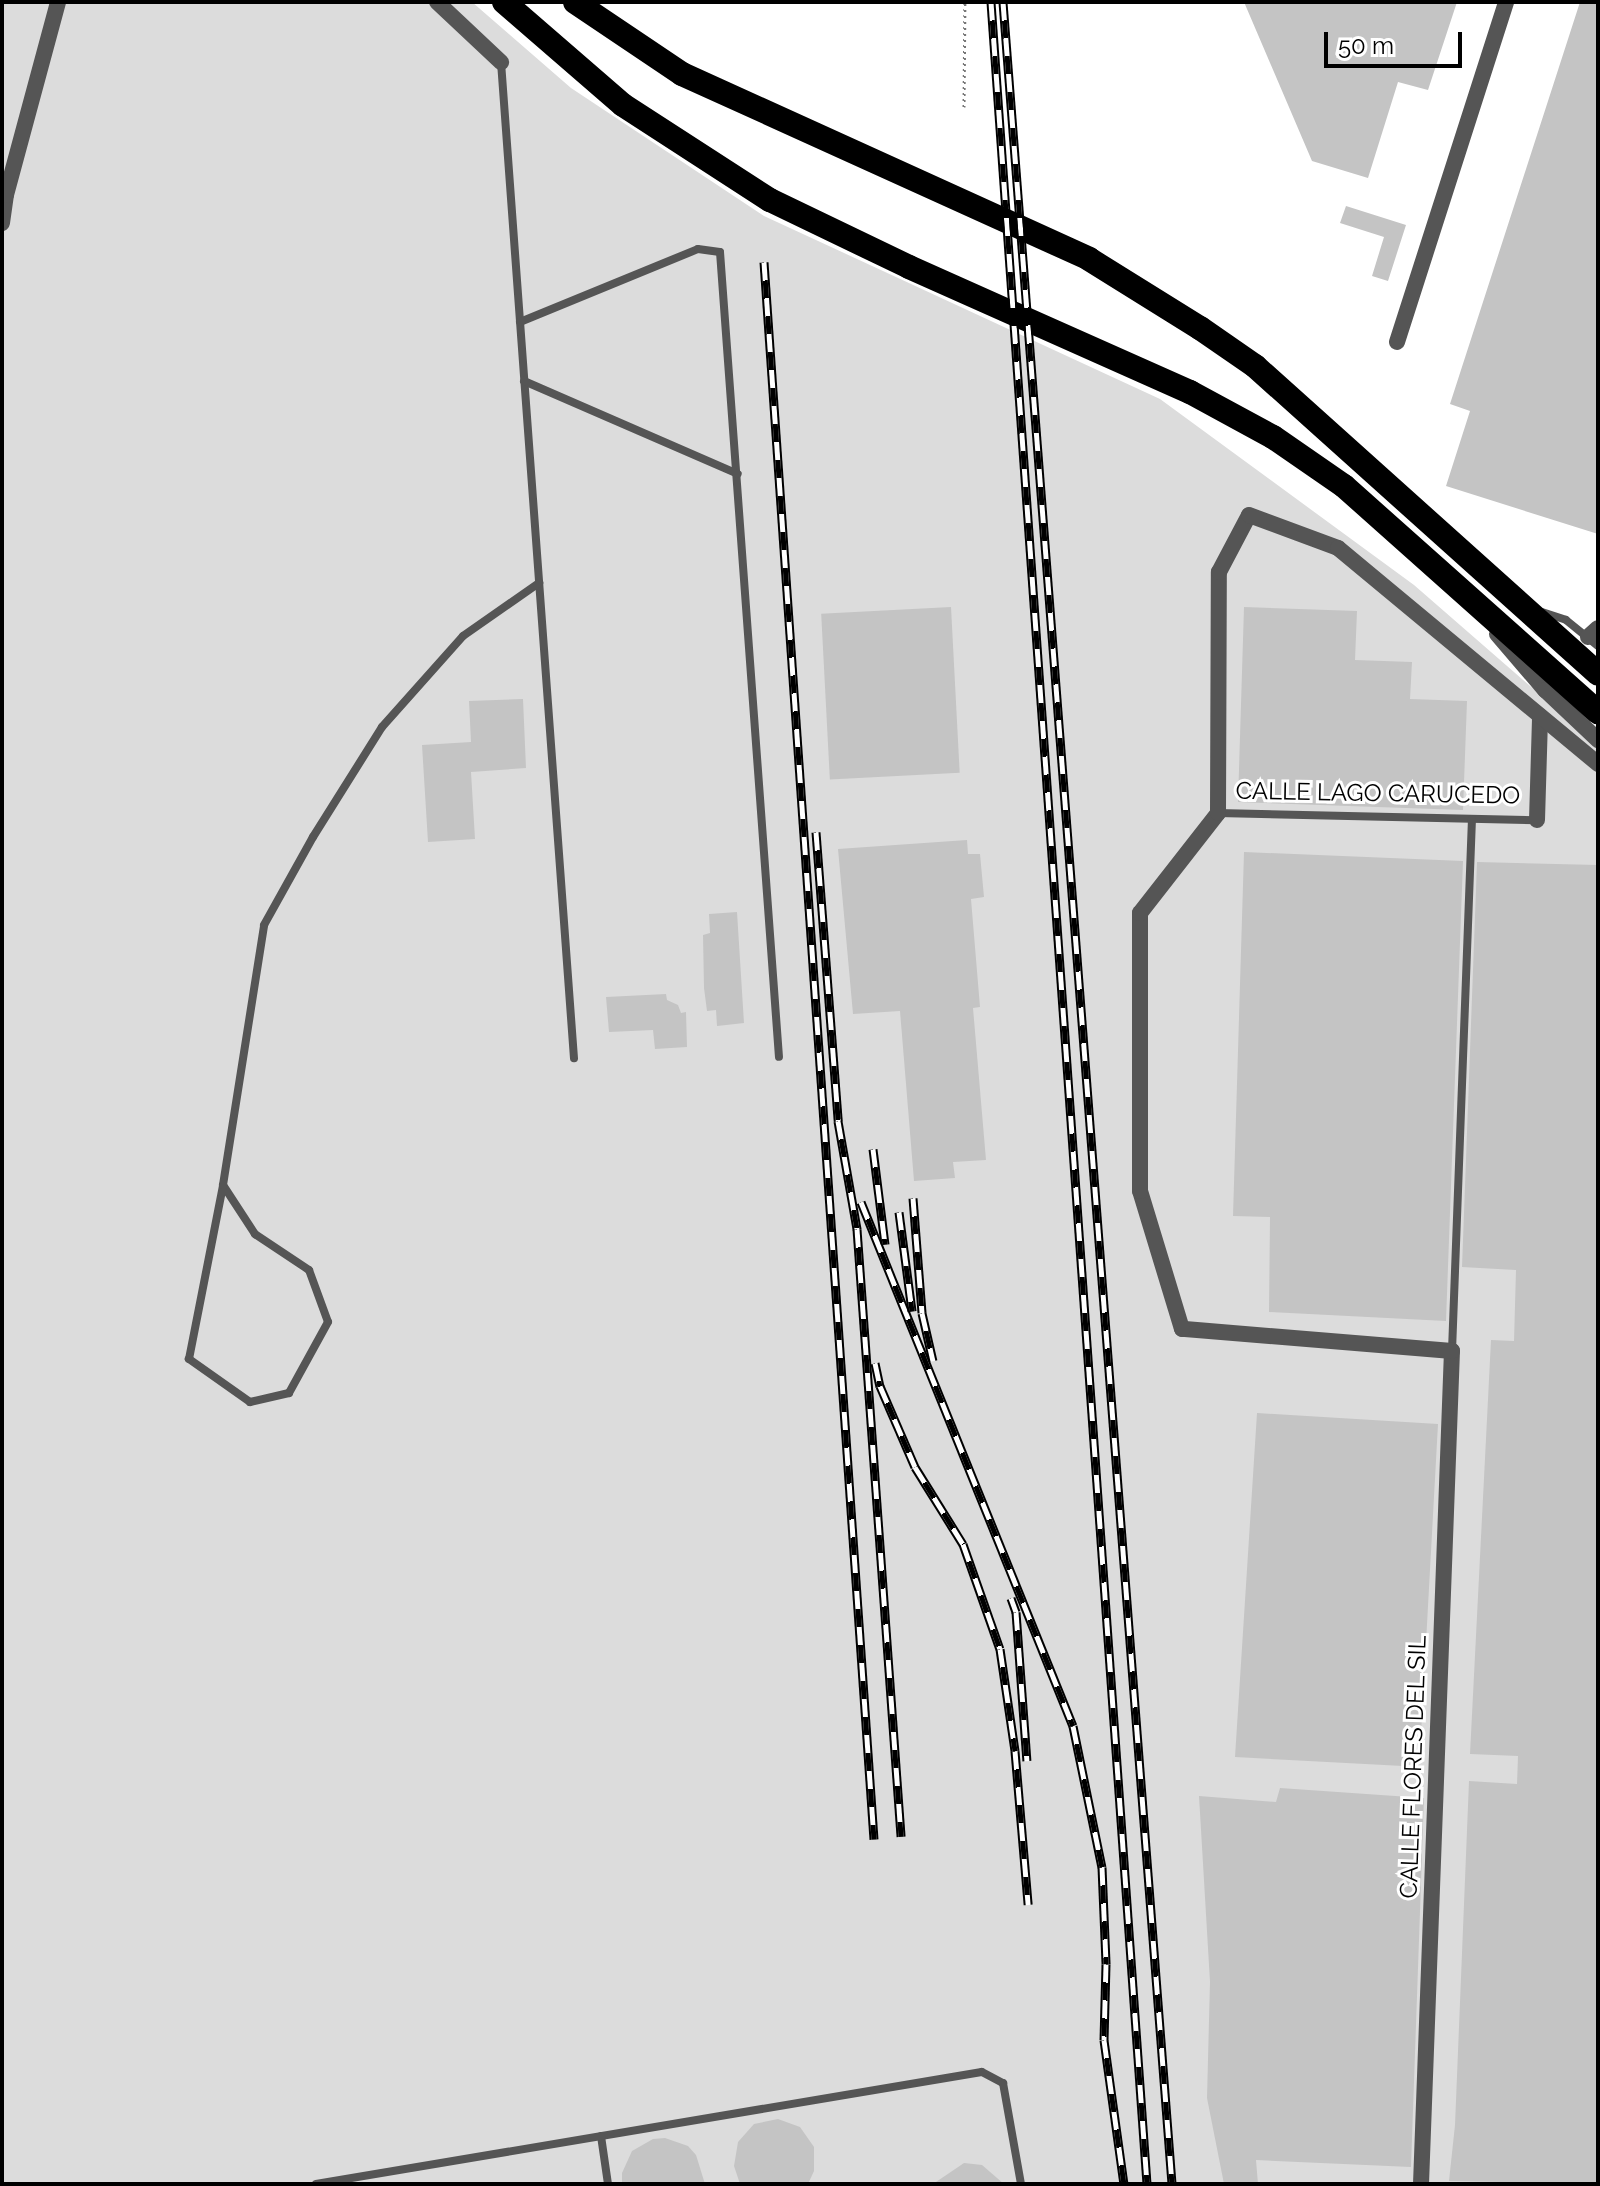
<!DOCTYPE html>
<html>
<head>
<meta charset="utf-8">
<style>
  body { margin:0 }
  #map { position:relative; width:1600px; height:2186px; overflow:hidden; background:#fff; font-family:Raleway,sans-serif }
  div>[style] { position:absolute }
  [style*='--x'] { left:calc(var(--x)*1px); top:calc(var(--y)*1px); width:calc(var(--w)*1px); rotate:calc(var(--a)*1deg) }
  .green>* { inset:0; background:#dcdcdc }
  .building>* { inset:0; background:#c4c4c4; transform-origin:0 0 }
  .path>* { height:3px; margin-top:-1.5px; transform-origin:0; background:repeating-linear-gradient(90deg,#777 0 2px,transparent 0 6px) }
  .service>* { height:8px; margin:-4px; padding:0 4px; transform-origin:4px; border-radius:4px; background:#555 }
  .minor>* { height:16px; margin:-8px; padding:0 8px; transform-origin:8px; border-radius:8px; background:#555 }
  .motorway>* { height:24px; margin:-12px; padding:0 12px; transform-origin:12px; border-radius:12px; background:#000 }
  .rail>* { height:9px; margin-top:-4.5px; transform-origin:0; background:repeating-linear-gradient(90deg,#fff 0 18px,#000 0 36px); box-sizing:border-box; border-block:2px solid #000 }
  span { translate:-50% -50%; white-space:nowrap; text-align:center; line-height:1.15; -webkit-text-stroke:6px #fff; paint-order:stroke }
  .street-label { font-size:24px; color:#000 }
  .frame { position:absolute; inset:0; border:4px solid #000; pointer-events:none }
  .scale { position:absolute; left:1324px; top:32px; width:138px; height:36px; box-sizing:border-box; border:4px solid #000; border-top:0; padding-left:10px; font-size:24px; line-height:28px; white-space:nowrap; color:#000; -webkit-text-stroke:6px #fff; paint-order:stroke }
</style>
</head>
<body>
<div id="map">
  <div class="green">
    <i style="clip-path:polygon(2px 2px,472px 2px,571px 88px,764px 216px,1160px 399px,1414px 585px,1598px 745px,1598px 2184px,2px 2184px)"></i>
  </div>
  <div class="building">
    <i style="clip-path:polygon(1244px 2px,1457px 2px,1428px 90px,1398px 82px,1368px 178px,1312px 161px)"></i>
    <i style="clip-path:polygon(1580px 2px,1598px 2px,1598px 534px,1446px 486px,1470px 411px,1450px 404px)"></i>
    <i style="clip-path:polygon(1346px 206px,1406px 225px,1388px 281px,1372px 276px,1384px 237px,1340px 223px)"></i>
    <i style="left:951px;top:607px;width:166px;height:130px;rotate:87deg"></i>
    <i style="clip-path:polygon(1244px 607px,1357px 611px,1355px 660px,1412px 662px,1410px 699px,1467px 701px,1463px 810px,1238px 802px)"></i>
    <i style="clip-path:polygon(523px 699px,526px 768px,471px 772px,475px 839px,428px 842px,422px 745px,471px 742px,469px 701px)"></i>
    <i style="clip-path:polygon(967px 840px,968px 854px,980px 854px,984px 897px,971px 899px,980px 1007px,973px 1008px,986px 1160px,953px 1162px,955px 1178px,914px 1181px,900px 1011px,853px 1014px,838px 849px)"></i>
    <i style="clip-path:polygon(1244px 852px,1463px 861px,1446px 1321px,1269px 1312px,1270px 1217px,1233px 1216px)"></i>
    <i style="clip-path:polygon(1477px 862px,1598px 865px,1598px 2184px,1449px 2181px,1455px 2125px,1469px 1781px,1517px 1784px,1518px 1756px,1470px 1754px,1491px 1340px,1514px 1341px,1516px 1270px,1462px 1267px)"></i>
    <i style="clip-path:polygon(737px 912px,744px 1023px,717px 1026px,716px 1010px,707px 1011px,704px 988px,703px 935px,710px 933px,709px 914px)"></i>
    <i style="clip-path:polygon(666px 994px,667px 1000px,678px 1005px,681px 1013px,686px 1012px,687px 1047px,655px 1049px,653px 1030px,609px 1032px,606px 997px)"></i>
    <i style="clip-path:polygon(1257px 1413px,1438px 1424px,1420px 1752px,1404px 1751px,1403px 1766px,1235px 1757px)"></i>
    <i style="clip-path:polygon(1280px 1788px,1424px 1798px,1411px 2167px,1256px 2160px,1258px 2184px,1224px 2184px,1207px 2098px,1210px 1982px,1199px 1796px,1276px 1802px)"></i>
    <i style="clip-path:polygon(778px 2119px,800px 2127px,814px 2147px,814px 2171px,808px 2184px,740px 2184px,734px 2166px,738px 2142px,754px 2124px)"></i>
    <i style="clip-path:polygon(665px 2138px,688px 2146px,696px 2155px,705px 2184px,622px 2184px,622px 2173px,632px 2151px,653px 2139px)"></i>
    <i style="clip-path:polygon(964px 2163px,982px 2165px,1004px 2184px,933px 2184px)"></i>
  </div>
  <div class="path">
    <i style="--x:964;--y:107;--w:105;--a:-89.5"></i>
  </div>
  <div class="service">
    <i style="--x:501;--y:62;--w:999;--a:85.81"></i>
    <i style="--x:520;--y:322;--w:192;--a:-22.3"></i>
    <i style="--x:698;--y:249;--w:22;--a:8"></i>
    <i style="--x:720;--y:252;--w:807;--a:85.81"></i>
    <i style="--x:524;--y:381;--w:233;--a:23.5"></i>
    <i style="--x:1542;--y:612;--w:25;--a:18"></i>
    <i style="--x:1566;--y:620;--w:41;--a:39.1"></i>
    <i style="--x:1218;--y:813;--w:319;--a:1.3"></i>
    <i style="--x:223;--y:1185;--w:59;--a:56.9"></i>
    <i style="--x:255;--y:1234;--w:65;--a:33.7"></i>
    <i style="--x:309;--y:1270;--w:55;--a:69.9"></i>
    <i style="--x:328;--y:1322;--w:81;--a:118.8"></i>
    <i style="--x:289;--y:1393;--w:40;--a:167"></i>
    <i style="--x:250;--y:1402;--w:75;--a:-144.8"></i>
    <i style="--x:189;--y:1359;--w:177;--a:-78.9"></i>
    <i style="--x:223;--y:1185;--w:263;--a:-81"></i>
    <i style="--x:264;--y:925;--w:101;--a:-60.9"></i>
    <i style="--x:313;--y:837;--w:130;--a:-57.9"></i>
    <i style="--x:382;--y:727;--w:122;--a:-48.3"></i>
    <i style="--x:463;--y:636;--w:93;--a:-34.9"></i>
    <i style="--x:1452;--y:1351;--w:532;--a:-87.85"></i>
    <i style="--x:601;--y:2136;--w:49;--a:81.7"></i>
    <i style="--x:316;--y:2184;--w:675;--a:-9.55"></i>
    <i style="--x:982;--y:2072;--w:24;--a:28"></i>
    <i style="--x:1003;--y:2083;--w:103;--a:79.9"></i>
  </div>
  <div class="minor">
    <i style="--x:437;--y:2;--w:88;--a:43.2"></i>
    <i style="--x:2;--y:223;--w:28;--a:-82"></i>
    <i style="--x:6;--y:195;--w:200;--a:-74.9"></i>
    <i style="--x:1397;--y:342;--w:357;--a:-72.2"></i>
    <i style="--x:1497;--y:634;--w:74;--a:49.4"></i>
    <i style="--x:1545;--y:690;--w:73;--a:43.3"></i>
    <i style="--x:1588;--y:637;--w:13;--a:-42"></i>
    <i style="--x:1537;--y:820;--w:104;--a:-88.3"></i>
    <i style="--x:1421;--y:2184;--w:834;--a:-87.87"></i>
    <i style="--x:1452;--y:1351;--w:271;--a:-175.3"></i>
    <i style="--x:1182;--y:1329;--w:144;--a:-106.9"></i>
    <i style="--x:1140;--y:1191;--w:278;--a:-90"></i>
    <i style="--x:1140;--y:913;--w:127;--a:-52"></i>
    <i style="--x:1218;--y:813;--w:241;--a:-89.8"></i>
    <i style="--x:1219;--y:572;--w:64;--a:-62.2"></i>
    <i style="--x:1249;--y:515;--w:95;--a:20.3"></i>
    <i style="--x:1338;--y:548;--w:338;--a:39.7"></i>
  </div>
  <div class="motorway">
    <i style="--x:504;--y:2;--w:157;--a:40.9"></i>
    <i style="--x:623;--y:105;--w:175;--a:32.9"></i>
    <i style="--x:770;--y:200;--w:154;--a:25.7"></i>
    <i style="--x:909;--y:267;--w:308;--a:24"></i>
    <i style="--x:1190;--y:392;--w:94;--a:28.5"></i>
    <i style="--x:1273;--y:437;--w:86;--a:34.6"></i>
    <i style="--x:1344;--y:486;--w:340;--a:41.7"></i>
    <i style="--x:575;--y:2;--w:129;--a:33.9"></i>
    <i style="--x:682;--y:74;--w:447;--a:24.4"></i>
    <i style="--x:1089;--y:259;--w:131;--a:31.9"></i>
    <i style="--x:1200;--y:328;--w:67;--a:34.6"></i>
    <i style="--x:1255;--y:366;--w:461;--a:41.9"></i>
  </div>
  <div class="rail">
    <i style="--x:991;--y:2;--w:2188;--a:85.91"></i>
    <i style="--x:1003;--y:2;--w:2189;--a:85.57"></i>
    <i style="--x:764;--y:262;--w:1581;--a:86.01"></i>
    <i style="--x:816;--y:832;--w:290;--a:85.6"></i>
    <i style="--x:838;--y:1121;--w:110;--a:80"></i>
    <i style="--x:857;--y:1229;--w:609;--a:85.85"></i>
    <i style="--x:873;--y:1149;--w:96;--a:82.8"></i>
    <i style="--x:913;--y:1198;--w:115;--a:85.5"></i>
    <i style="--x:922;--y:1313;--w:49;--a:77.1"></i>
    <i style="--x:861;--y:1202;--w:565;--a:67.97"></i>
    <i style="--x:1073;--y:1726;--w:144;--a:78.4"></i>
    <i style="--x:1102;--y:1867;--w:97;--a:87.6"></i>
    <i style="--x:1106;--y:1964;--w:76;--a:91.5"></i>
    <i style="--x:1104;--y:2040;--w:145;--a:82.1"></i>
    <i style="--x:899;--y:1212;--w:100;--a:82.5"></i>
    <i style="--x:875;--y:1363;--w:24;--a:78"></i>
    <i style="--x:880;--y:1386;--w:88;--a:66.6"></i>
    <i style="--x:915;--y:1467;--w:91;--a:58.1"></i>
    <i style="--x:963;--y:1544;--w:111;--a:70.6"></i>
    <i style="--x:1000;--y:1649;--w:103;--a:81.6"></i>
    <i style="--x:1015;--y:1751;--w:154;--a:85.1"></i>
    <i style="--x:1011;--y:1598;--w:15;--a:70"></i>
    <i style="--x:1016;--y:1612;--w:149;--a:85.8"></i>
  </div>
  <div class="street-label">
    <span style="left:1378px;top:793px;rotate:1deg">CALLE LAGO CARUCEDO</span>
    <span style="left:1413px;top:1767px;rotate:-88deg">CALLE FLORES DEL SIL</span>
  </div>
  <div class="frame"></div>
  <div class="scale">50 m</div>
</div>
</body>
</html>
